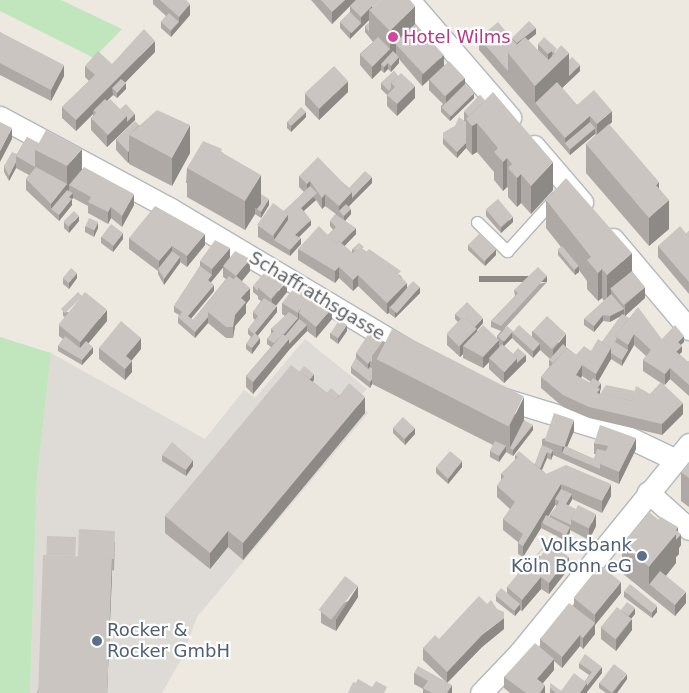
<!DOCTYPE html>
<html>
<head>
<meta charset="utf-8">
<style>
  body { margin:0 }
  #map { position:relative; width:689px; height:693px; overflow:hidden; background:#ede9e1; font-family:"DejaVu Sans",sans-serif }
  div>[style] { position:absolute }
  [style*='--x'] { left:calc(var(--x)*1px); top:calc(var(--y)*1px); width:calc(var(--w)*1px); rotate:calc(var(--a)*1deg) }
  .industrial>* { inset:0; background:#dedbd6 }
  .green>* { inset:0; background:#c1e5bd }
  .roads { filter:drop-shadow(1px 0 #b4b8bc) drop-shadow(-1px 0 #b4b8bc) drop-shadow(0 1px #b4b8bc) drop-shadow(0 -1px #b4b8bc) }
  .lane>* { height:11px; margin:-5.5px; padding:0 5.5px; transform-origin:5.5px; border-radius:5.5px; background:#fff }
  .street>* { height:21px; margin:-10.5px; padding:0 10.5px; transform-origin:10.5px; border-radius:10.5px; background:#fff }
  .wall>* { inset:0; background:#aea9a5 }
  .shaded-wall>* { inset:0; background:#8d8a86; transform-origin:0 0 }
  .building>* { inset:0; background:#cac5c0; transform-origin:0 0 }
  .dots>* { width:14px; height:14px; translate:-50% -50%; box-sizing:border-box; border:2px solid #fff; border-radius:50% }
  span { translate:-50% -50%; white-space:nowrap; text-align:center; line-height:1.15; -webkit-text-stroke:4.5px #fff; paint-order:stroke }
  .hotel-label { font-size:18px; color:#b23c85 }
  .left { translate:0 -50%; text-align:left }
  .street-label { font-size:18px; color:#5a5e62 }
  .service-label { font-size:18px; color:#4e5e75 }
  .right { translate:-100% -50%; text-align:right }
</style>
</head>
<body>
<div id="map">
  <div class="industrial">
    <i style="clip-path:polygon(305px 339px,367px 389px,356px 400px,368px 413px,197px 617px,182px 658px,162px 693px,30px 693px,37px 479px,51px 353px,205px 439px,244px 390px,255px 398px)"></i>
  </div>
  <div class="green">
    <i style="clip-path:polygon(0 0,61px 0,122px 29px,94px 58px,0 11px)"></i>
    <i style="clip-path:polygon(0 337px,51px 353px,37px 479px,30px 693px,0 693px)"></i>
  </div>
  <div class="roads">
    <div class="lane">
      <i style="--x:477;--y:222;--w:42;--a:44"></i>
      <i style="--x:507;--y:251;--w:73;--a:-47.8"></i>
    </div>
    <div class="street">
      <i style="--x:409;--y:0;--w:155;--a:49.2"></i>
      <i style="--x:0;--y:117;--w:192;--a:28.3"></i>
      <i style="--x:169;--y:208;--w:282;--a:30.8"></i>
      <i style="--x:534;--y:146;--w:74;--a:49.4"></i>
      <i style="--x:613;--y:239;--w:118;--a:49.8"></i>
      <i style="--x:498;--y:397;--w:136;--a:17.1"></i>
      <i style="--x:628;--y:437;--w:51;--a:25.6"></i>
      <i style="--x:648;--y:492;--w:55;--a:42.1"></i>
      <i style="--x:481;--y:693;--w:57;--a:-46.4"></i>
      <i style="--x:520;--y:652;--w:268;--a:-50.9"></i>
    </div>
  </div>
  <div class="wall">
    <i style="clip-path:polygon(153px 0,186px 0,190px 15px,171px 37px,161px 28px,161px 22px,166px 16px,153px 4px)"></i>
    <i style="clip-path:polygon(311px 0,356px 0,332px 24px)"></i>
    <i style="clip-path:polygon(356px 0,415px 24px,444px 65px,465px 84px,474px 98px,450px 121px,441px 112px,441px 106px,443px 104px,429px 90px,429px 80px,422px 86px,399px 59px,399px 63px,391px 72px,388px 69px,384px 73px,381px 70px,372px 79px,360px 65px,360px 54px,373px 42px,365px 32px,365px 26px,369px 23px,369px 20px,350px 39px,340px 28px,340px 22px,350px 12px,350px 6px)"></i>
    <i style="clip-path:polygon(0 32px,64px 76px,51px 101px,0 75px)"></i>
    <i style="clip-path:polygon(536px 34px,528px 40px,548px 61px,551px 57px,548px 60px,538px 50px,538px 44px,569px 60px,580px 71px,562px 88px,577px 105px,612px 122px,609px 125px,659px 189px,669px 229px,649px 246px,586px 173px,586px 144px,596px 135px,595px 134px,570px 155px,479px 50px,479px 38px,512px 39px)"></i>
    <i style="clip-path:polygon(155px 52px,125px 82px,126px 89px,117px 98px,113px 95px,107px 101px,135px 120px,107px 147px,91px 130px,91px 118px,93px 116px,93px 114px,76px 131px,62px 118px,62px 107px,89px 81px,85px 77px,85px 66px,112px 64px)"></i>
    <i style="clip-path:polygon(394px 71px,415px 98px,397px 116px,387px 106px,387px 95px,381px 89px,381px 83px)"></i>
    <i style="clip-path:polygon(348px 92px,319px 120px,305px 105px,305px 94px)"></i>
    <i style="clip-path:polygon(480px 95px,553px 190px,531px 214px,521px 203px,517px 207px,508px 197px,508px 188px,507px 187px,503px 191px,494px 180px,494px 172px,477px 152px,472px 155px,466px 148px,457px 158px,443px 144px,443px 133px,464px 121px,464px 112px)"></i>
    <i style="clip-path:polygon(306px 117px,291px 132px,287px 128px,287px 122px)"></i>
    <i style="clip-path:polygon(139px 125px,190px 153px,172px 186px,129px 164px,129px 162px,128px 163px,116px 150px,116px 139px)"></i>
    <i style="clip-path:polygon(27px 137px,82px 169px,134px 205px,122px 227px,111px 218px,108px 224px,88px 213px,88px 206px,73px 198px,72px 199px,72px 205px,59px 221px,26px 190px,26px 179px,29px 175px,16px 168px,9px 181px,4px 172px,4px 166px,17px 154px)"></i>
    <i style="clip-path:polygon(222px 152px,269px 205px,261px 218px,255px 214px,245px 230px,187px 197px,187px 183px,186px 183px,187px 168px)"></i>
    <i style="clip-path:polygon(299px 176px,342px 182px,349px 188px,372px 183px,349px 206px,351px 214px,345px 221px,356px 234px,344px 246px,352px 253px,352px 249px,364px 250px,401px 276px,407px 287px,420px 293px,395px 318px,389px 313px,387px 314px,358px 286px,353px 291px,339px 278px,335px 283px,298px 260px,298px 249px,328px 235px,333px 230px,330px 226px,330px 221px,336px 214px,325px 206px,322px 209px,316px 200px,304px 211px,311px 225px,299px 237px,301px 244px,290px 256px,258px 237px,258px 226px,284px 211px,304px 192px,299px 187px)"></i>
    <i style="clip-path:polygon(evenodd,546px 200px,632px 271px,645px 298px,625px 316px,662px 339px,684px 342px,681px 345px,682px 352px,679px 354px,688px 362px,689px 361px,689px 396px,670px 379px,664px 385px,683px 414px,662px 435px,589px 418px,563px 407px,541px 388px,541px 377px,550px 366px,549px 366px,549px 360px,550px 359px,540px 350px,533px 358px,512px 338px,504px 346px,513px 354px,526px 361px,504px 383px,489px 369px,489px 362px,483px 368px,463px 358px,463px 354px,460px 357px,447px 345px,447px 334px,458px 322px,455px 319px,455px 314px,483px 323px,477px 330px,477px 332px,497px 338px,497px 336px,501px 331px,491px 327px,491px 321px,515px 296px,514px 290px,547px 282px,505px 328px,513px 332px,532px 337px,532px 331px,566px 346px,566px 347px,576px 355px,591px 351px,602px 342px,621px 316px,610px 322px,603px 321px,594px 332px,584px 325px,584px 319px,604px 301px,602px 298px,598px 301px,587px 289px,587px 281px,579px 270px,579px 272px,575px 275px,558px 255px,558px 250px,561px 247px,546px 228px,546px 200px,634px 345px,646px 356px,643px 360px,643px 371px,661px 383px,650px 394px,600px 394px,600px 391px,601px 388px,598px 381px,611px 359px,622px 366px,634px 345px,546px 200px,582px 376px,591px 382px,590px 383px,581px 378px,582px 376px)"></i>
    <i style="clip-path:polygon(486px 210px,513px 222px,501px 233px,486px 216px)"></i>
    <i style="clip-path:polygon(79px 221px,69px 233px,64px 228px,64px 222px)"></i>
    <i style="clip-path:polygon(85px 226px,98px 228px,94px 237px,85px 232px)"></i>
    <i style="clip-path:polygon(689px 231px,689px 294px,658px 257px,658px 246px,686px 234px)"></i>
    <i style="clip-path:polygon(101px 237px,123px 239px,113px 252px,101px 243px)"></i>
    <i style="clip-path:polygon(129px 238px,205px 245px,187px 267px,180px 262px,164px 285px,158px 274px,158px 271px,129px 249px)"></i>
    <i style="clip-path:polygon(468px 245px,496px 255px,485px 266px,468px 250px)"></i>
    <i style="clip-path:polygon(evenodd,230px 258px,250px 271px,242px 281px,250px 299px,246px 304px,246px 313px,235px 326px,233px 338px,226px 338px,208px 323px,195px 338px,178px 323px,178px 317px,179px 315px,174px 312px,174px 306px,200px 266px,200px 261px,230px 258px,223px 267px,223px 277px,226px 279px,193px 320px,191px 319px,214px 291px,211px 282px,223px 267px)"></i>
    <i style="clip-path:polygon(63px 278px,77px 278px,69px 289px,63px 284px)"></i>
    <i style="clip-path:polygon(253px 286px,287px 292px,276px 306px,277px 312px,258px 335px,260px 343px,252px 354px,246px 349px,246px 344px,251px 337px,248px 334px,248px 329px,255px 320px,253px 318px,253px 312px,261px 301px,258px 299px,258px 296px,253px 292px)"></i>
    <i style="clip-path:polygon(282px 303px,332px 319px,316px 338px,307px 331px,289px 350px,253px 394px,246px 387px,246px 376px,271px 347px,267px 344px,267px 339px,271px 334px,271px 329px,285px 316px,282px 314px)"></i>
    <i style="clip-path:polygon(63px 311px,107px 321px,88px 344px,93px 353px,82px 365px,58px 351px,58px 346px,63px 339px,59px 336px,59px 325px,65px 317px,63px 316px)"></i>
    <i style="clip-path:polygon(347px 331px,338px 344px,330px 338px,330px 333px)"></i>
    <i style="clip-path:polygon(383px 341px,524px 420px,533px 430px,513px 456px,506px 452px,499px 462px,490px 457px,490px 451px,493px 445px,372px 384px,370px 388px,351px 373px,351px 367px,356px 358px,356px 353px)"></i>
    <i style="clip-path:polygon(99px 348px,141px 349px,132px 360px,132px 372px,125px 380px,99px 359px)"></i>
    <i style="clip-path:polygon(300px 372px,314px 380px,312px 381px,327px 393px,339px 395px,365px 413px,243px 560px,228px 547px,210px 569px,165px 533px,165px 516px)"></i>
    <i style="clip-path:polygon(393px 428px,415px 434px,405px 445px,393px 433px)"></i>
    <i style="clip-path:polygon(evenodd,574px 431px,567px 447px,594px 459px,596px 454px,594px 454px,594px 443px,636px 449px,619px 484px,553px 455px,551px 460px,547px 458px,542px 470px,546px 474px,611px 496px,602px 513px,572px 499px,568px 506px,596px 526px,589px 540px,570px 530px,570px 532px,566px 541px,541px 528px,523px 557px,518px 554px,518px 542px,503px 530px,503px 519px,510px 509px,497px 497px,497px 486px,501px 480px,501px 474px,515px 460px,515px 455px,535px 464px,542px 445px,542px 439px,574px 431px,555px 505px,557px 506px,550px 515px,550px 517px,549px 516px,555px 505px)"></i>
    <i style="clip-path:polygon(162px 455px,193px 466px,186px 476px,162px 461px)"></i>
    <i style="clip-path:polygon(689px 463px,689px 507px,681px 501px,681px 472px)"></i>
    <i style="clip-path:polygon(436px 467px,462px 467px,448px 484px,436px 473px)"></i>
    <i style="clip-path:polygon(658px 520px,678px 531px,681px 545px,679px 548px,679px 554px,676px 557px,676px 563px,666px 576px,686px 603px,675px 616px,622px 573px,622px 544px)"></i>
    <i style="clip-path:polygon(115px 542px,114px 571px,112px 570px,107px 693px,37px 693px,76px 557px,78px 557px)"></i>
    <i style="clip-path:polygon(539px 556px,569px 568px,549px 594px,541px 589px,522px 611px,520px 610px,515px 616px,496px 601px,496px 595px,507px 593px,507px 587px,531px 569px,539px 559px)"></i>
    <i style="clip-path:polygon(624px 591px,657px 612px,652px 618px,624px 597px)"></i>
    <i style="clip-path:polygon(621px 593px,595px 625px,595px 634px,583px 649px,580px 646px,562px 668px,554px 661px,554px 670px,543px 683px,545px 693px,510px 693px,504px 688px,504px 677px,540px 648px,540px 639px,574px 606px,574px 598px)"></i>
    <i style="clip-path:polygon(358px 597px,336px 631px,321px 623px,321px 612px)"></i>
    <i style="clip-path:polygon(621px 610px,635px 614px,631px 618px,632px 630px,616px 651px,601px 639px,601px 627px)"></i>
    <i style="clip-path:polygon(504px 629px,482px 647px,447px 683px,452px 693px,423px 693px,423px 689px,414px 684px,414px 673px,446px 682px,423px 660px,423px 648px,439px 639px)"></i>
    <i style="clip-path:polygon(579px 663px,602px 673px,587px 692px,587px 693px,550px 693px,550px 683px,561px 691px,585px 681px,589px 675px,579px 668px)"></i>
    <i style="clip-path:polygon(627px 679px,617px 693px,606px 693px,599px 688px,599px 683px)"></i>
  </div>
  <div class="shaded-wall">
    <i style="clip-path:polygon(345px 0,356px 0,332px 24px,332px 12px)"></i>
    <i style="clip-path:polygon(190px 4px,190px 15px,171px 37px,171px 31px,179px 22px,179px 17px)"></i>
    <i style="clip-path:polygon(372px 6px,372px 13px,369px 10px,369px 20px,350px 39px,350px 33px,361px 23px,361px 17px)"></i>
    <i style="clip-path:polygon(415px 6px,415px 35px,396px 44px,396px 55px,381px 64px,381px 70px,372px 79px,372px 67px,390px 49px,390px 31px)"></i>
    <i style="clip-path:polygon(536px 28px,536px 34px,517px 49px,517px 43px)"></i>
    <i style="clip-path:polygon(155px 41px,155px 52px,116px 92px,112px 88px,113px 95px,95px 112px,93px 110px,93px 114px,76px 131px,76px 120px)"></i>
    <i style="clip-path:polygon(552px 51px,552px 57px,548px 60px,548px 54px)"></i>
    <i style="clip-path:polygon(569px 53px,569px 76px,580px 65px,580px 71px,540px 109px,535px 103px,535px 86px)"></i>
    <i style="clip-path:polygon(444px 55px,444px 66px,422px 86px,422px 75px)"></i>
    <i style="clip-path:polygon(399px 57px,399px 63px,391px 72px,391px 66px)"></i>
    <i style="clip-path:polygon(388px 63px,388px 69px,384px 73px,384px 67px)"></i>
    <i style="clip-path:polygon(64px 65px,64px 76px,51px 101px,51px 90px)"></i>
    <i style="clip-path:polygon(465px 78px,465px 89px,446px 107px,446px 96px)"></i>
    <i style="clip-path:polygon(348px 81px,348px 92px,319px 120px,319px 109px)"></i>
    <i style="clip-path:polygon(126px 83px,126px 89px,117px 98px,117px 93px)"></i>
    <i style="clip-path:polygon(415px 86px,415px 98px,397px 116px,397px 104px)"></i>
    <i style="clip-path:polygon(474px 93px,474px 98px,450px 121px,450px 115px)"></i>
    <i style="clip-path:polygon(612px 111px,612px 122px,597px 135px,597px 124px)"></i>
    <i style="clip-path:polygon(306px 112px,306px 117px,291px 132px,291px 126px)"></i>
    <i style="clip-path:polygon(135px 114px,135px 120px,107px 147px,107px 136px,127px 116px)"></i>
    <i style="clip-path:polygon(590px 116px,590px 127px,565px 143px,565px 149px,565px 138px)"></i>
    <i style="clip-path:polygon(477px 123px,477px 152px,472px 155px,472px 126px)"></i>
    <i style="clip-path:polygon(190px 125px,190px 153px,172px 186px,172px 158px)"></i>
    <i style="clip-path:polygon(12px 128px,12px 139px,0 162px,0 151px)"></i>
    <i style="clip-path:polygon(595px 128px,595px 134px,570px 155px,570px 150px)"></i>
    <i style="clip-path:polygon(466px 143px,466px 148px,457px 158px,457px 152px)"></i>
    <i style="clip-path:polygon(82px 149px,82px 178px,69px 185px,69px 194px,51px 209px,51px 204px,67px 184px,67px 166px)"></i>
    <i style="clip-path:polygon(129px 151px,129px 162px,128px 163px,128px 152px)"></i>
    <i style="clip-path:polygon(507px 158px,507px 187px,503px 191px,503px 162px)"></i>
    <i style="clip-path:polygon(16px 162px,16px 168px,9px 181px,9px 176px)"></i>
    <i style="clip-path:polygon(553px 162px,553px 190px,531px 214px,531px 186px)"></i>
    <i style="clip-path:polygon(521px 174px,521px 203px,517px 207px,517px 178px)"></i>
    <i style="clip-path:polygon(261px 175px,261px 204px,257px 209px,255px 208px,255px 214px,245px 230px,245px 201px)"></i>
    <i style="clip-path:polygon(372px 177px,372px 183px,352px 203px,352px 198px)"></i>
    <i style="clip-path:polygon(310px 181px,310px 192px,307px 195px,307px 184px)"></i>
    <i style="clip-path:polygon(659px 182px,659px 209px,669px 200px,669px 229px,649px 246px,649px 218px,656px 185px)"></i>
    <i style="clip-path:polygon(352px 192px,352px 203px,342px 214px,339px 211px,339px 217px,339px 206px)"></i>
    <i style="clip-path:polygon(73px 193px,73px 198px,70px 202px,72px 199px,72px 205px,59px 221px,59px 215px,69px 197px)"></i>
    <i style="clip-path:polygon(134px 194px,134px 205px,122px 227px,122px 216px)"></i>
    <i style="clip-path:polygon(325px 194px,325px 206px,322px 209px,322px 198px)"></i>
    <i style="clip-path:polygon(313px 197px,316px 200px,301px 213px,301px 208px)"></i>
    <i style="clip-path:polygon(269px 199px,269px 205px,261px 218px,261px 212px)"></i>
    <i style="clip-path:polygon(111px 207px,111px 218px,108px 224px,108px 212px)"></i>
    <i style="clip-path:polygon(351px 209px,351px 214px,344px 222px,344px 216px)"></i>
    <i style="clip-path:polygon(288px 214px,288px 226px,274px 240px,274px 235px)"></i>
    <i style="clip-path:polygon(79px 216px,79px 221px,69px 233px,69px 227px)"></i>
    <i style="clip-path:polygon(513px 217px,513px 222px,501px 233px,501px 228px)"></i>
    <i style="clip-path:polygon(311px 220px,311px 225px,295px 241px,295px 235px)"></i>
    <i style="clip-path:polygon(98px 222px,98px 228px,94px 237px,94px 231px)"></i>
    <i style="clip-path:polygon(356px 228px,356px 234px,336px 255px,336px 249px)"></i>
    <i style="clip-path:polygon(123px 233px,123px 239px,113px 252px,113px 247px)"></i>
    <i style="clip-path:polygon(205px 234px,205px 245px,187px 267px,187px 256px)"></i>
    <i style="clip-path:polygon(301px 238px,301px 244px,290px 256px,290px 250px)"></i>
    <i style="clip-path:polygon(172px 246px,172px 257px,159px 271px,159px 261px)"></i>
    <i style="clip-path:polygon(230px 248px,230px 259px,208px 286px,208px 280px,212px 275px,212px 269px)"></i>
    <i style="clip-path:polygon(496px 249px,496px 255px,485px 266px,485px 261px)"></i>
    <i style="clip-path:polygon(632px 253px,632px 282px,611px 289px,611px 300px,607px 304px,607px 275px)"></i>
    <i style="clip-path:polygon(180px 257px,180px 263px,164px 285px,164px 279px)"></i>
    <i style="clip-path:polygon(250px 259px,250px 271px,236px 288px,236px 276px)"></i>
    <i style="clip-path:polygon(579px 266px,579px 272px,575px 275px,575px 270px)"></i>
    <i style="clip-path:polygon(339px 267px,339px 278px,335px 283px,335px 271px)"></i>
    <i style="clip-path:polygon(602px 269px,602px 298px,598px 301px,598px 273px)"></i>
    <i style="clip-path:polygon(77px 273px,77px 278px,69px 289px,69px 283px)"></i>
    <i style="clip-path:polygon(358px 275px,358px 286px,353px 291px,353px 280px)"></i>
    <i style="left:547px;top:276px;width:6px;height:68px;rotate:90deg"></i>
    <i style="clip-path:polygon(287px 281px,287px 292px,272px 310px,272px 299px)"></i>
    <i style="clip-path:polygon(407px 283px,407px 294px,389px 307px,389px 313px,387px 314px,387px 303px)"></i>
    <i style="clip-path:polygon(214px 285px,214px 291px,188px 322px,188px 316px)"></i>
    <i style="clip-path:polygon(420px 287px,420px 293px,395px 318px,395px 313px)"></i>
    <i style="clip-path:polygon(645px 287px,645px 298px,625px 316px,625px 305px)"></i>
    <i style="clip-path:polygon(250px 288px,250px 299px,246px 304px,246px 313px,235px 326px,233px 338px,233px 327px,235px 315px,241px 298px)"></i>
    <i style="clip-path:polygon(277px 306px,277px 312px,255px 339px,255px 333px)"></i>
    <i style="clip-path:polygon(302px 307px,299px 313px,299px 323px,276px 344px,298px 318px,298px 313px)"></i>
    <i style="clip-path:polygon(332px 308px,332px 319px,316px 338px,316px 327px)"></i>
    <i style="clip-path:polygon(624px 309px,624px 314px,610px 322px,610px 316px)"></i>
    <i style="clip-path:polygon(107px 310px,107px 321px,80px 353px,80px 342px)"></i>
    <i style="clip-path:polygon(603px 315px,603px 321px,594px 332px,594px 326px)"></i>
    <i style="clip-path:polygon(208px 317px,208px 323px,195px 338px,195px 332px)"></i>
    <i style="clip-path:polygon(483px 318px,483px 323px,477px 330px,477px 340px,463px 346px,463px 354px,460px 357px,460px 346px,472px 330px)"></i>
    <i style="clip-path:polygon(307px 325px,307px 331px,289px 350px,253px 394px,253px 382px,289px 339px)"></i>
    <i style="clip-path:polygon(347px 325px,347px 331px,338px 344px,338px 338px)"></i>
    <i style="clip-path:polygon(512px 332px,512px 338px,503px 347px,503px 342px)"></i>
    <i style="clip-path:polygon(566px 334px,566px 346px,553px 362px,553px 350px)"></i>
    <i style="clip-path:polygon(634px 334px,634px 345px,622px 366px,622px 360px,628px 350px,628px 345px)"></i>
    <i style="clip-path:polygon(684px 336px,684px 342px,678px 347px,678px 342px)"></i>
    <i style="clip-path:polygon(141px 338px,141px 349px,126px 367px,126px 356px)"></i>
    <i style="clip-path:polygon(260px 338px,260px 343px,252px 354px,252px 348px)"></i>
    <i style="clip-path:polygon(499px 340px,499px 352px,489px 358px,489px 362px,483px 368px,483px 357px)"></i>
    <i style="clip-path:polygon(540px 344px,540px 350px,533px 358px,533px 352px)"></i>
    <i style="clip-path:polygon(682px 346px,682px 352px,673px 360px,673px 355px)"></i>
    <i style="clip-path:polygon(93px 347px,93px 353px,82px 365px,82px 360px)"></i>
    <i style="clip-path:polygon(611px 348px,611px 359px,596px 385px,596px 374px)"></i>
    <i style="clip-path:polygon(526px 355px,526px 361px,504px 383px,504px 372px,517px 358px)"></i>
    <i style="clip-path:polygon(132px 361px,132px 372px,125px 380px,125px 369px)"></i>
    <i style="clip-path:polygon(370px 361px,370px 372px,368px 375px,368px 364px)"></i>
    <i style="clip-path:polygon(582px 365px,582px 376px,576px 386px,576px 375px)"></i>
    <i style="clip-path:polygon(670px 368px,670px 379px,665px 385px,665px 374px)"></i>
    <i style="clip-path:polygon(314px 374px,314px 380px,304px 391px,304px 386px)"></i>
    <i style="clip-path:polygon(372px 379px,372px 384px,370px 388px,370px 382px)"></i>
    <i style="clip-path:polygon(601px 383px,601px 388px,600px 391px,600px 399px,597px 399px,597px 390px)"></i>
    <i style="clip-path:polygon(365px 397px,365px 413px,243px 560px,243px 543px)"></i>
    <i style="clip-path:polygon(524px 397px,524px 426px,510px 448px,510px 425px)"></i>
    <i style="clip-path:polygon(683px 403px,683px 414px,662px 435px,662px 424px)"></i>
    <i style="clip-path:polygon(574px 420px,574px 431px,564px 454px,562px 453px,562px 459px,562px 447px)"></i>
    <i style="clip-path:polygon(533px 425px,533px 430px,513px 456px,513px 450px)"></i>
    <i style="clip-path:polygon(415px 428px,415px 434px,405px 445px,405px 439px)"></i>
    <i style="clip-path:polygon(636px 438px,636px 449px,619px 484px,619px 472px)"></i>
    <i style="clip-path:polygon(506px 446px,506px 452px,499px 462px,499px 456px)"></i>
    <i style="clip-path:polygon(553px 450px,553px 455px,551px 460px,551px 454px)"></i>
    <i style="clip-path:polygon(547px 452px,547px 458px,537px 481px,537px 475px)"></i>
    <i style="clip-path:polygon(193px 460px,193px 466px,186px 476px,186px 470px)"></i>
    <i style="clip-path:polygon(462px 461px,462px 467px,448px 484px,448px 479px)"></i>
    <i style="clip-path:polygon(561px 484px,561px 495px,555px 499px,555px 505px,543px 524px,541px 523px,541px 528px,523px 557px,523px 546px)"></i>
    <i style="clip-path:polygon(611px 484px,611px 496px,602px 513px,602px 501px)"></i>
    <i style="clip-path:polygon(572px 494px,572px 500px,566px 510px,566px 504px)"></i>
    <i style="clip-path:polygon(596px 514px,596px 526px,589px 540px,589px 529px)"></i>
    <i style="clip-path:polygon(570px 527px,570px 532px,566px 541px,566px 535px)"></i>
    <i style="clip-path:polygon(678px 527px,678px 538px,681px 534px,681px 545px,679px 548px,679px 554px,676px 557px,676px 563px,655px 589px,649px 584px,649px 567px)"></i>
    <i style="clip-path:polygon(228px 531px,228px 547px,210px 569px,210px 553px)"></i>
    <i style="clip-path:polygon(569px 557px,569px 568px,549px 594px,549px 583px)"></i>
    <i style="clip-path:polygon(112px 558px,112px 575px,107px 693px,106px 693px)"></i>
    <i style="clip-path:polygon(541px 577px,541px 589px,522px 611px,522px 600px)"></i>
    <i style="clip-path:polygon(621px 582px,621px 593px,595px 625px,595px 634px,583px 649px,583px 638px,595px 624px,595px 614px)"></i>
    <i style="clip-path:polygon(358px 586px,358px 597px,336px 631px,336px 620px)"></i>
    <i style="clip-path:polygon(686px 592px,686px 603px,675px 616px,675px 605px)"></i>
    <i style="clip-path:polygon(520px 604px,520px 610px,515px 616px,515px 610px)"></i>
    <i style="clip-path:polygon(657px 606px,657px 612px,652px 618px,652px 613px)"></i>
    <i style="clip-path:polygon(635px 608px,635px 614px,626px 625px,626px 619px)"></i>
    <i style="clip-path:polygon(504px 618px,504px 629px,482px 647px,447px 683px,447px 672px,482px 635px)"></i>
    <i style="clip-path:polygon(632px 619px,632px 630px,616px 651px,616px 640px)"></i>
    <i style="clip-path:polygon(580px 635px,580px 646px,562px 668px,562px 657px)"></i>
    <i style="clip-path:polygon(554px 659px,554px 670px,537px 690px,537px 679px)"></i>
    <i style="clip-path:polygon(602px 667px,602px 673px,587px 692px,587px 693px,580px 693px,587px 683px)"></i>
    <i style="clip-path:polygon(627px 674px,627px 679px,617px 693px,613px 693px)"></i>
    <i style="clip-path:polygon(452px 685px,452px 693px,447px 693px)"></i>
    <i style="clip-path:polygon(545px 685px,545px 693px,540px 693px)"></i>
  </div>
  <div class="building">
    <i style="clip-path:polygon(160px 0,186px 0,190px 4px,179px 17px)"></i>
    <i style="clip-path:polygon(321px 0,345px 0,332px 12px)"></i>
    <i style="clip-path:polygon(356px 0,382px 0,373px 7px,372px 6px,361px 17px,350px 6px)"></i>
    <i style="clip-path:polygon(382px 0,410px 0,415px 6px,390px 31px,369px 10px)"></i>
    <i style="left:350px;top:12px;width:16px;height:14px;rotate:45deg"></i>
    <i style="left:169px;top:13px;width:13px;height:12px;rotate:42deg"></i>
    <i style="clip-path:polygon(529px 21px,536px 28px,517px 43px,512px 38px)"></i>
    <i style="clip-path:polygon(498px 22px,517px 45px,508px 53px,508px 71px,479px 38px)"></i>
    <i style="clip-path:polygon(369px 23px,369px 32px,365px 26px)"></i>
    <i style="left:415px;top:24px;width:42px;height:28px;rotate:47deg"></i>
    <i style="clip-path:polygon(144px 29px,155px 41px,76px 120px,62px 107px,95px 75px,85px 66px,98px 51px,112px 64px)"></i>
    <i style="clip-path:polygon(0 32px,64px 65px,51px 90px,0 63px)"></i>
    <i style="left:378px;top:37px;width:17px;height:25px;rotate:45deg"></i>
    <i style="clip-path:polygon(525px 37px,548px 61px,561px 45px,569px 53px,535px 86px,508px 53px)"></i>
    <i style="clip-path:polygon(544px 37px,557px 49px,554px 53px,552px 51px,548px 54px,538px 44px)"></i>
    <i style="clip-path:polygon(393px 51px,399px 57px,391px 66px,388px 63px,384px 67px,381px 64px)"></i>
    <i style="clip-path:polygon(572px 57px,580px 65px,569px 76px,569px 60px)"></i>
    <i style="left:449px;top:61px;width:23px;height:27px;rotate:47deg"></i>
    <i style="left:334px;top:66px;width:21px;height:40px;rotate:47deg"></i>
    <i style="clip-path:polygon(394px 71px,398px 76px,391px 83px,391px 88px,389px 91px,381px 83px)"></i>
    <i style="clip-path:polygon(401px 73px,415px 86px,397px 104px,387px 95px,395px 87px,391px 83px)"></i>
    <i style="clip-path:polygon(121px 79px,126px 83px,117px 93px,112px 88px)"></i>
    <i style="clip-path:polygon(557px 82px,577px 105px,594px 90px,612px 111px,597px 124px,590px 116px,565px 138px,535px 103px)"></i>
    <i style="left:465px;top:84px;width:13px;height:33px;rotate:45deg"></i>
    <i style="clip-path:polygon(493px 92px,553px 162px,531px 186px,521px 174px,517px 178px,508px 168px,512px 164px,507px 158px,503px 162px,494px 152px,498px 148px,477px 123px,472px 126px,466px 119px)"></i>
    <i style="left:480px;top:95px;width:7px;height:23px;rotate:45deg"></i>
    <i style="left:105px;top:99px;width:4px;height:16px;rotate:45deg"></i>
    <i style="left:110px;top:99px;width:24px;height:27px;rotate:45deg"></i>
    <i style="clip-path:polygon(126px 104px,135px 114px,127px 122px,127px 116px,120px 109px)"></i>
    <i style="clip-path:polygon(301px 107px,306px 112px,291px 126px,287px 122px)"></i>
    <i style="clip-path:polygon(157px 110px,190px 125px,172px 158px,129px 135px)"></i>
    <i style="clip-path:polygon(459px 117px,466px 122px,466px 143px,457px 152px,443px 138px,443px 133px,455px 126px)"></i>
    <i style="clip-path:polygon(135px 121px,139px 125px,129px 135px,129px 151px,128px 152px,116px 139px)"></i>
    <i style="clip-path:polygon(0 122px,12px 128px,0 151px)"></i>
    <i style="left:590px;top:122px;width:8px;height:33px;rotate:50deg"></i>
    <i style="clip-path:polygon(609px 124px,659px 182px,656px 185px,669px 200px,649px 218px,586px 144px)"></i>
    <i style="clip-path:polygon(46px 130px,82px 149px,67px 166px,35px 150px)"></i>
    <i style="clip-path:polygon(27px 137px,39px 143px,35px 150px,35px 167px,16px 156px)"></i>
    <i style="clip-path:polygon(203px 141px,222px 149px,221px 152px,261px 175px,245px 201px,187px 168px)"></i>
    <i style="clip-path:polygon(12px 152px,17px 154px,16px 156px,16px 162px,9px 176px,4px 166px)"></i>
    <i style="clip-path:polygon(318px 157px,352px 192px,339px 206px,325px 194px,322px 198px,310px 181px,307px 184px,299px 176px)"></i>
    <i style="clip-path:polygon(36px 167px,67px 184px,51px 204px,26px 179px)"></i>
    <i style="clip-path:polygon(84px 167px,134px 194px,122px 216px,111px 207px,108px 212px,88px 202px,91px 197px,69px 185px)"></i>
    <i style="clip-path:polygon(365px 171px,372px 177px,352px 198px,352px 192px,342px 182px,349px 188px)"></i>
    <i style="clip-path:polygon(566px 178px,632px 253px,607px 275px,602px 269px,598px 273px,587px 260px,591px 257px,546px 200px)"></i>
    <i style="clip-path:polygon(310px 186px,317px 193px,301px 208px,311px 220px,295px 235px,301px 238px,290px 250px,274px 240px,288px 220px,288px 214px,284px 211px)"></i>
    <i style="clip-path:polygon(67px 190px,73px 193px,69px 197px,72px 199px,59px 215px,51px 209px)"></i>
    <i style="clip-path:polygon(261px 194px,269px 199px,261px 212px,257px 209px,261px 204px)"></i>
    <i style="left:498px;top:199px;width:23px;height:16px;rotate:50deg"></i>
    <i style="left:273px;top:203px;width:19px;height:27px;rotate:36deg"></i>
    <i style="left:346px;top:204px;width:7px;height:10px;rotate:45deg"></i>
    <i style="clip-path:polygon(155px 206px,205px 234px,187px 256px,172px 246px,159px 261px,129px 238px)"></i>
    <i style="left:74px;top:211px;width:7px;height:15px;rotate:45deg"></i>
    <i style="clip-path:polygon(335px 214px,356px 228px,341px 243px,339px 241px,336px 243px,328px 235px,336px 227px,330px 221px)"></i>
    <i style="left:89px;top:218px;width:10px;height:9px;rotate:24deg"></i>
    <i style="left:111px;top:224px;width:15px;height:16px;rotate:37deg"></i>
    <i style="clip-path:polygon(319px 226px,336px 243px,339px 241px,353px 253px,360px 246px,366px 252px,369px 249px,401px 271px,398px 274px,407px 283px,387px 303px,358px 275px,353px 280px,339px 267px,335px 271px,298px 249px)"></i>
    <i style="clip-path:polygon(680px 226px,689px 237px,689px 282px,658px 246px)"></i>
    <i style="clip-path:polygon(689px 231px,689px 237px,686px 234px)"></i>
    <i style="left:480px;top:233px;width:23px;height:17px;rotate:45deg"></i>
    <i style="clip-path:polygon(215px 240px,230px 248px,212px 269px,200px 261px)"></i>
    <i style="clip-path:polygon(359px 243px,364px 247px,362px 249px,360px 246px,354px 251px,352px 249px)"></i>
    <i style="left:562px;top:246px;width:26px;height:6px;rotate:50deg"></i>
    <i style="clip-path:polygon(172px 251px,180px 257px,164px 279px,158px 269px)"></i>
    <i style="clip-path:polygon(235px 251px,250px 259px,236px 276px,223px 266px)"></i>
    <i style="clip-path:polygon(200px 266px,212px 275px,208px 280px,214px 285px,188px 316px,193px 320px,229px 276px,234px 280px,208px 312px,208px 317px,195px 332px,178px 317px,182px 312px,174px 306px)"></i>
    <i style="clip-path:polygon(538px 267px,547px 276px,501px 326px,491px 321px,518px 293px,514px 290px)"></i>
    <i style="left:71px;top:268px;width:8px;height:13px;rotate:40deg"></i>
    <i style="left:273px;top:269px;width:18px;height:24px;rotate:41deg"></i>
    <i style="left:632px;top:271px;width:21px;height:28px;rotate:51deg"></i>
    <i style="clip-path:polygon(264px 273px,267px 276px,258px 288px,258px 291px,253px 286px)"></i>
    <i style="clip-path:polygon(236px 276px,250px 288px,241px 298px,246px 302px,235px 315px,233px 327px,226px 327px,208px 312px)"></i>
    <i style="left:413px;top:281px;width:9px;height:35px;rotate:41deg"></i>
    <i style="clip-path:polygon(297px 284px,332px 308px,316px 327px,299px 313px,302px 307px,298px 313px,282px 303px)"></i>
    <i style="left:78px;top:292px;width:6px;height:24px;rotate:45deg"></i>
    <i style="left:85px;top:292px;width:28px;height:42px;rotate:39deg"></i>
    <i style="clip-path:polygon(611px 294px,624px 309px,610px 316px,603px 315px,594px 326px,584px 319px)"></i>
    <i style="clip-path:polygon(264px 298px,277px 306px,255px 333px,260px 338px,252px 348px,246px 344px,254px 334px,248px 329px,258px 316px,253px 312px)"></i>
    <i style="clip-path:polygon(467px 302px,483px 318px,475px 327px,464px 316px,461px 319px,455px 314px)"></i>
    <i style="clip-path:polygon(638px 307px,661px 338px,688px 362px,689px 361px,689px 385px,670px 368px,665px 374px,643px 360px,651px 350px,634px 334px,628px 345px,615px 336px)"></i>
    <i style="clip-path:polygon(289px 312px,298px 318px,284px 334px,283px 334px,274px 343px,267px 339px,274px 331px,271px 329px)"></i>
    <i style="clip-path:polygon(622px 314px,629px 318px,615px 336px,617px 338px,615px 342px,628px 350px,622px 360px,611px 353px,611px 348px,602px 342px)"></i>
    <i style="left:464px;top:316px;width:18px;height:25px;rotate:45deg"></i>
    <i style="left:547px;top:316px;width:26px;height:21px;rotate:43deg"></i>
    <i style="clip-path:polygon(299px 319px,307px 325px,289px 344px,289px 339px,285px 336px)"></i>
    <i style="left:339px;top:320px;width:9px;height:16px;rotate:32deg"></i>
    <i style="clip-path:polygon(121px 321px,141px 338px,126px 356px,132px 361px,125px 369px,99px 348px)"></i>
    <i style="clip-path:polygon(483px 325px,499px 340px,483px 357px,463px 346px)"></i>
    <i style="left:519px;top:325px;width:28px;height:10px;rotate:42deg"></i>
    <i style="clip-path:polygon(675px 325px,684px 336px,678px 342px,682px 346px,676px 352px,662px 339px)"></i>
    <i style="left:507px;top:326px;width:8px;height:14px;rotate:40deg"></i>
    <i style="left:392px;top:329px;width:148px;height:34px;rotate:27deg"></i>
    <i style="clip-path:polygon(369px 333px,383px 341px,372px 356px,372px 362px,370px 361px,368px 364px,356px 353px)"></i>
    <i style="clip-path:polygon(283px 334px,289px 339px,253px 382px,246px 376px)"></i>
    <i style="clip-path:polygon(65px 336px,80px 348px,86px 341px,93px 347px,82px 360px,58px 346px)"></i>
    <i style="clip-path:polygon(598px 339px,611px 348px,596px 374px,582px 365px,576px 375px,600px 389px,597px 393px,632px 401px,636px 386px,650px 394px,661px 382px,683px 403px,662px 424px,589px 407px,563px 395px,541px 377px,567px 348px,576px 355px,584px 346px,591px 351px)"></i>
    <i style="left:502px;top:344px;width:21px;height:19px;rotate:43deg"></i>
    <i style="clip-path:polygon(563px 344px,567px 348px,553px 363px,549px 360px)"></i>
    <i style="clip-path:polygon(518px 348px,526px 355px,517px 363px,517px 358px,513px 354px)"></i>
    <i style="clip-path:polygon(356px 358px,368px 369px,370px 367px,372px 368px,372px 379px,370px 382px,351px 367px)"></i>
    <i style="clip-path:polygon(291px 365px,336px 400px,349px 383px,365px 397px,243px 543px,228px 531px,210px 553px,165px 516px)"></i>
    <i style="left:304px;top:366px;width:13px;height:7px;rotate:39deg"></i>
    <i style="left:593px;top:378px;width:9px;height:6px;rotate:32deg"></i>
    <i style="clip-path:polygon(606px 385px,635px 391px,632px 401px,600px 394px)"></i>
    <i style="clip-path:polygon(331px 388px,339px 395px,336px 400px,327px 393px)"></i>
    <i style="left:554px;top:413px;width:21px;height:29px;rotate:19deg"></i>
    <i style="left:403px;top:417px;width:16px;height:15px;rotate:43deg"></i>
    <i style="clip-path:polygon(524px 420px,533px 425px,513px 450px,510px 448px)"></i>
    <i style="clip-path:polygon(600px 425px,636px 438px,619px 472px,600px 464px,608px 446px,594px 443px)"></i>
    <i style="clip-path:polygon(495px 441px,506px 446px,499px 456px,490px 451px)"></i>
    <i style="clip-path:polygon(172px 442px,193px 460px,186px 470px,162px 455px)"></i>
    <i style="clip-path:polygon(542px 445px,553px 450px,551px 454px,547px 452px,540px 469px,535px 464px)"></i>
    <i style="clip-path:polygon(565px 446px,594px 459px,597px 449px,606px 451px,600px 464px,600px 469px,562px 453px)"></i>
    <i style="clip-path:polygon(450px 451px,462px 461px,448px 479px,436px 467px)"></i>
    <i style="clip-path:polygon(519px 451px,546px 474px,566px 465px,611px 484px,602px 501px,561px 484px,523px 546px,518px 543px,523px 534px,503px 519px,515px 502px,497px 486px,504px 476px,501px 474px,518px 457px,515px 455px)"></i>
    <i style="clip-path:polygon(689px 463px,689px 478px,681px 472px)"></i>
    <i style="clip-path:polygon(561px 489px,572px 494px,566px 504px,576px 509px,571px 519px,571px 525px,550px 515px,558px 504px,559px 501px,555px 499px)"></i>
    <i style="left:578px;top:505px;width:20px;height:16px;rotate:27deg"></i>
    <i style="left:649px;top:512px;width:35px;height:42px;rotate:40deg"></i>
    <i style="left:546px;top:515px;width:27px;height:9px;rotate:27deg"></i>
    <i style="clip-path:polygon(661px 517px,678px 527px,676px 530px,681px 534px,676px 540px,676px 535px,658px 520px)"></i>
    <i style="clip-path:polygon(79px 529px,115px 531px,114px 559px,112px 559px,112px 558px,78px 557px)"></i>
    <i style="left:47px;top:536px;width:29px;height:19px;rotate:2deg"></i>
    <i style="left:548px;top:543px;width:1px;height:16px;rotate:45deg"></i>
    <i style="clip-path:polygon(550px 544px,569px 557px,549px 583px,541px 577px,522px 600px,507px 587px,525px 565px,531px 569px)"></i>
    <i style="left:43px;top:555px;width:69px;height:138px;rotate:2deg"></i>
    <i style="left:600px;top:565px;width:27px;height:42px;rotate:39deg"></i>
    <i style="left:660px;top:571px;width:33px;height:17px;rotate:39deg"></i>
    <i style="left:345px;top:576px;width:16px;height:43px;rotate:38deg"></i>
    <i style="left:630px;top:584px;width:35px;height:9px;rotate:39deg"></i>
    <i style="left:501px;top:588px;width:25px;height:9px;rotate:40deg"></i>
    <i style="clip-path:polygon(479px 596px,487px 604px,491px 600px,497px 609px,504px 612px,504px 618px,482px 635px,447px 672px,423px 648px,435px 635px,439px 639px)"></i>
    <i style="left:627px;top:602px;width:10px;height:10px;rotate:37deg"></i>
    <i style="clip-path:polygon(569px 603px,595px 623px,583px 638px,580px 635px,562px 657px,540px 639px)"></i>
    <i style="left:617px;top:607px;width:19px;height:26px;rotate:39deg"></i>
    <i style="clip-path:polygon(535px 643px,554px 659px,537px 679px,545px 685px,540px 693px,526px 693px,504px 677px)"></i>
    <i style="clip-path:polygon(585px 654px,602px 667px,587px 686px,587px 683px,585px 681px,592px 672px,579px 663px)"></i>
    <i style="left:614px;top:664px;width:16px;height:24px;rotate:38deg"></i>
    <i style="clip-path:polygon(418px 666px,452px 685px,447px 693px,432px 693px,423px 688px,428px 681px,414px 673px)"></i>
    <i style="clip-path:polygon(574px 673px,587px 683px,580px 693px,556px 693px,550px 688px,550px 683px,561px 691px)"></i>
    <i style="clip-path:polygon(358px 679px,372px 687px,376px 681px,387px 687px,384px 693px,350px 693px)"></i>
    <i style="clip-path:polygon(353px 682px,356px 683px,350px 693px,348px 693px)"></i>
  </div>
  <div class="dots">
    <i style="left:393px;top:37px;background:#d1479c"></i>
    <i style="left:642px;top:556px;background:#5c6f8a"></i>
    <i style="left:97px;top:641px;background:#5c6f8a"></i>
  </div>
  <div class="hotel-label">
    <span class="left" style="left:403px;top:37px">Hotel Wilms</span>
  </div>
  <div class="street-label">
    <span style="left:317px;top:296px;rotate:31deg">Schaffrathsgasse</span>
  </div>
  <div class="service-label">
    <span class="right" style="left:632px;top:556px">Volksbank<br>Köln Bonn eG</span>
    <span class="left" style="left:107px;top:641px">Rocker &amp;<br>Rocker GmbH</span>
  </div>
</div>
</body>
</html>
